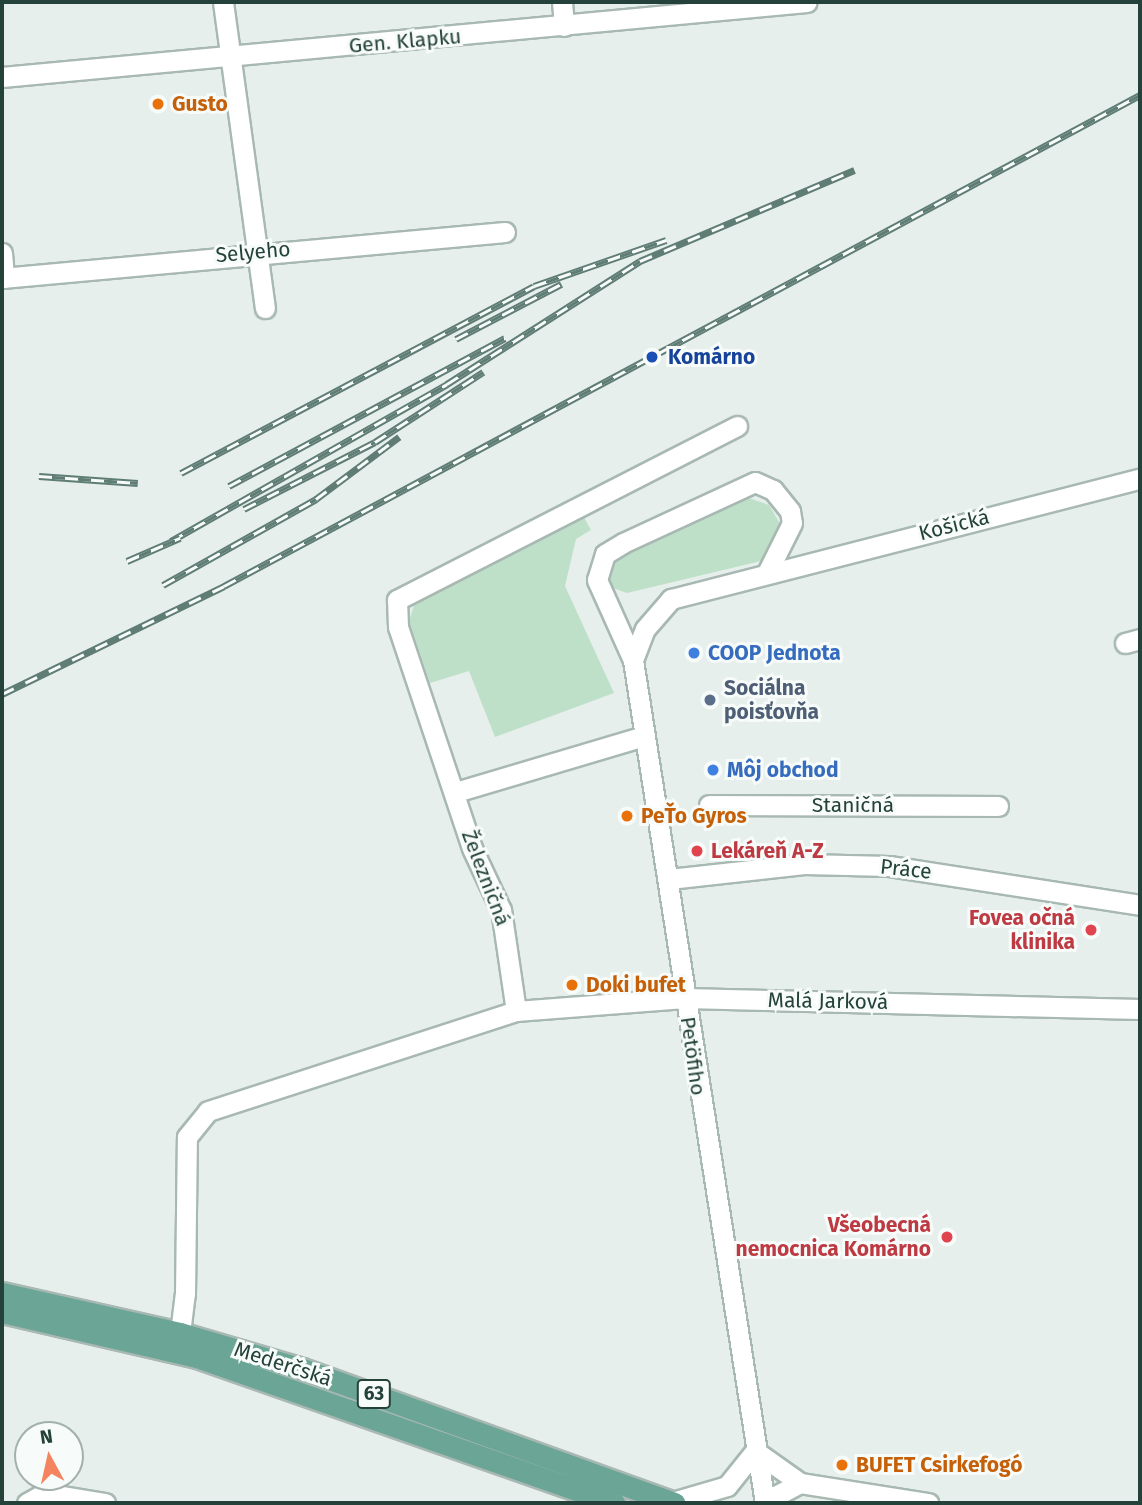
<!DOCTYPE html>
<html>
<head>
<meta charset="utf-8">
<style>
  body { margin:0 }
  #map { position:relative; width:1142px; height:1505px; overflow:hidden; background:#e6efeb; font-family:"Fira Sans",sans-serif }
  div>[style] { position:absolute }
  [style*='--x'] { left:calc(var(--x)*1px); top:calc(var(--y)*1px); width:calc(var(--w)*1px); rotate:calc(var(--a)*1deg) }
  .green>* { inset:0; background:#bfe0c8 }
  .roads { filter:drop-shadow(2px 0 #a8b8b2) drop-shadow(-2px 0 #a8b8b2) drop-shadow(0 2px #a8b8b2) drop-shadow(0 -2px #a8b8b2) }
  .minor>* { height:19px; margin:-9.5px; padding:0 9.5px; transform-origin:9.5px; border-radius:9.5px; background:#fff }
  .major>* { height:21px; margin:-10.5px; padding:0 10.5px; transform-origin:10.5px; border-radius:10.5px; background:#6aa596 }
  .rail>* { height:7px; margin-top:-3.5px; transform-origin:0; background:repeating-linear-gradient(90deg,#f7fbf9 0 13px,#5f7d75 0 26px); box-sizing:border-box; border-block:2px solid #5f7d75 }
  .dots>* { width:19px; height:19px; translate:-50% -50%; box-sizing:border-box; border:4px solid #f7fbf9; border-radius:50% }
  span { translate:-50% -50%; white-space:nowrap; text-align:center; line-height:1.15; -webkit-text-stroke:6px #f7fbf9; paint-order:stroke }
  .shield-label span { padding:2px 5px; background:#f7fbf9; border:2px solid; border-radius:5px; -webkit-text-stroke-width:0 }
  .shield-label { font-size:19px; color:#24423a; font-weight:700 }
  .street-label { font-size:21px; color:#24423a }
  .food-label { font-size:21px; color:#c56008; font-weight:700 }
  .left { translate:0 -50%; text-align:left }
  .transit-label { font-size:21px; color:#164399; font-weight:700 }
  .shop-label { font-size:21px; color:#366cbe; font-weight:700 }
  .service-label { font-size:21px; color:#4e5e75; font-weight:700 }
  .health-label { font-size:21px; color:#be3a42; font-weight:700 }
  .right { translate:-100% -50%; text-align:right }
  .frame { position:absolute; inset:0; border:4px solid #24423a; pointer-events:none }
  .north { position:absolute; left:14px; top:1421px; width:70px; height:70px; box-sizing:border-box; background:#f7fbf9; border:2px solid #a3b1ad; border-radius:50%; rotate:352deg; font-size:19px; font-weight:700; line-height:28px; text-align:center; color:#24423a }
  .north::after { content:''; display:block; margin:auto; width:24px; height:32px; background:#f4845f; clip-path:polygon(50% 0,100% 100%,50% 72%,0 100%) }
</style>
</head>
<body>
<div id="map">
  <div class="green">
    <i style="clip-path:polygon(749px 498px,769px 505px,779px 522px,780px 539px,761px 561px,627px 593px,607px 586px,609px 562px)"></i>
    <i style="clip-path:polygon(581px 512px,591px 530px,576px 539px,565px 586px,614px 693px,495px 737px,469px 671px,430px 683px,409px 621px,418px 593px)"></i>
  </div>
  <div class="roads">
    <div class="minor">
      <i style="--x:223;--y:2;--w:309;--a:82.2"></i>
      <i style="--x:562;--y:2;--w:24;--a:85"></i>
      <i style="--x:2;--y:77;--w:808;--a:-5.32"></i>
      <i style="--x:2;--y:253;--w:25;--a:85"></i>
      <i style="--x:2;--y:278;--w:505;--a:-5.23"></i>
      <i style="--x:1125;--y:643;--w:16;--a:-15"></i>
      <i style="--x:633;--y:660;--w:33;--a:-69"></i>
      <i style="--x:645;--y:629;--w:40;--a:-49"></i>
      <i style="--x:671;--y:599;--w:484;--a:-14.4"></i>
      <i style="--x:456;--y:792;--w:196;--a:-16.6"></i>
      <i style="--x:709;--y:805;--w:289;--a:0.2"></i>
      <i style="--x:669;--y:879;--w:136;--a:-6.3"></i>
      <i style="--x:804;--y:864;--w:85;--a:1.3"></i>
      <i style="--x:889;--y:866;--w:254;--a:8.8"></i>
      <i style="--x:516;--y:1011;--w:102;--a:-98.4"></i>
      <i style="--x:501;--y:910;--w:68;--a:-115.1"></i>
      <i style="--x:472;--y:848;--w:233;--a:-108.5"></i>
      <i style="--x:398;--y:627;--w:27;--a:-92"></i>
      <i style="--x:397;--y:600;--w:382;--a:-27.1"></i>
      <i style="--x:165;--y:1340;--w:17;--a:-25"></i>
      <i style="--x:180;--y:1333;--w:39;--a:-83"></i>
      <i style="--x:185;--y:1294;--w:157;--a:-89.3"></i>
      <i style="--x:187;--y:1137;--w:33;--a:-51"></i>
      <i style="--x:208;--y:1111;--w:324;--a:-18"></i>
      <i style="--x:516;--y:1011;--w:169;--a:-4.4"></i>
      <i style="--x:685;--y:998;--w:455;--a:1.4"></i>
      <i style="--x:755;--y:1451;--w:55;--a:35.4"></i>
      <i style="--x:800;--y:1483;--w:130;--a:8.9"></i>
      <i style="--x:672;--y:1502;--w:57;--a:-16.2"></i>
      <i style="--x:727;--y:1486;--w:45;--a:-51.3"></i>
      <i style="--x:764;--y:1502;--w:41;--a:-27.8"></i>
      <i style="--x:27;--y:1503;--w:21;--a:-29"></i>
      <i style="--x:45;--y:1493;--w:61;--a:9.5"></i>
      <i style="--x:765;--y:1503;--w:853;--a:-98.9"></i>
      <i style="--x:633;--y:660;--w:88;--a:-114.2"></i>
      <i style="--x:597;--y:580;--w:27;--a:-73"></i>
      <i style="--x:605;--y:554;--w:21;--a:-31"></i>
      <i style="--x:623;--y:543;--w:145;--a:-24.8"></i>
      <i style="--x:755;--y:482;--w:20;--a:24"></i>
      <i style="--x:773;--y:490;--w:27;--a:51"></i>
      <i style="--x:790;--y:511;--w:12;--a:81"></i>
      <i style="--x:792;--y:523;--w:54;--a:116.6"></i>
    </div>
    <div class="major">
      <i style="--x:2;--y:1293;--w:182;--a:12.7"></i>
      <i style="--x:180;--y:1333;--w:127;--a:16.4"></i>
      <i style="--x:302;--y:1369;--w:396;--a:19.8"></i>
      <i style="--x:2;--y:1312;--w:200;--a:13"></i>
      <i style="--x:197;--y:1357;--w:442;--a:19.3"></i>
    </div>
  </div>
  <div class="rail">
    <i style="--x:456;--y:339;--w:119;--a:-27.6"></i>
    <i style="--x:181;--y:473;--w:399;--a:-27.9"></i>
    <i style="--x:534;--y:286;--w:140;--a:-19.2"></i>
    <i style="--x:39;--y:476;--w:99;--a:4"></i>
    <i style="--x:229;--y:486;--w:313;--a:-28.2"></i>
    <i style="--x:244;--y:509;--w:147;--a:-27.1"></i>
    <i style="--x:375;--y:442;--w:129;--a:-32.9"></i>
    <i style="--x:171;--y:541;--w:318;--a:-29.6"></i>
    <i style="--x:447;--y:384;--w:229;--a:-32.5"></i>
    <i style="--x:640;--y:261;--w:233;--a:-23"></i>
    <i style="--x:127;--y:561;--w:58;--a:-23.5"></i>
    <i style="--x:163;--y:585;--w:176;--a:-29.3"></i>
    <i style="--x:316;--y:499;--w:104;--a:-36.8"></i>
    <i style="--x:2;--y:694;--w:247;--a:-25.9"></i>
    <i style="--x:224;--y:586;--w:1039;--a:-28.19"></i>
  </div>
  <div class="dots">
    <i style="left:158px;top:104px;background:#e8710a"></i>
    <i style="left:652px;top:357px;background:#1a4fb4"></i>
    <i style="left:694px;top:653px;background:#3f7fe0"></i>
    <i style="left:710px;top:700px;background:#5c6f8a"></i>
    <i style="left:713px;top:770px;background:#3f7fe0"></i>
    <i style="left:627px;top:816px;background:#e8710a"></i>
    <i style="left:697px;top:851px;background:#e0444e"></i>
    <i style="left:1091px;top:930px;background:#e0444e"></i>
    <i style="left:572px;top:985px;background:#e8710a"></i>
    <i style="left:947px;top:1237px;background:#e0444e"></i>
    <i style="left:842px;top:1465px;background:#e8710a"></i>
  </div>
  <div class="shield-label">
    <span style="left:374px;top:1394px">63</span>
  </div>
  <div class="street-label">
    <span style="left:405px;top:41px;rotate:-5deg">Gen. Klapku</span>
    <span style="left:253px;top:252px;rotate:-5deg">Selyeho</span>
    <span style="left:954px;top:525px;rotate:-14deg">Košická</span>
    <span style="left:853px;top:805px">Staničná</span>
    <span style="left:906px;top:869px;rotate:6deg">Práce</span>
    <span style="left:486px;top:878px;rotate:69deg">Železničná</span>
    <span style="left:828px;top:1001px;rotate:1deg">Malá Jarková</span>
    <span style="left:693px;top:1056px;rotate:82deg">Petöfiho</span>
    <span style="left:283px;top:1364px;rotate:18deg">Mederčská</span>
  </div>
  <div class="food-label">
    <span class="left" style="left:172px;top:104px">Gusto</span>
    <span class="left" style="left:641px;top:816px">PeŤo Gyros</span>
    <span class="left" style="left:586px;top:985px">Doki bufet</span>
    <span class="left" style="left:856px;top:1465px">BUFET Csirkefogó</span>
  </div>
  <div class="transit-label">
    <span class="left" style="left:668px;top:357px">Komárno</span>
  </div>
  <div class="shop-label">
    <span class="left" style="left:708px;top:653px">COOP Jednota</span>
    <span class="left" style="left:727px;top:770px">Môj obchod</span>
  </div>
  <div class="service-label">
    <span class="left" style="left:724px;top:700px">Sociálna<br>poisťovňa</span>
  </div>
  <div class="health-label">
    <span class="left" style="left:711px;top:851px">Lekáreň A-Z</span>
    <span class="right" style="left:1075px;top:930px">Fovea očná<br>klinika</span>
    <span class="right" style="left:931px;top:1237px">Všeobecná<br>nemocnica Komárno</span>
  </div>
  <div class="frame"></div>
  <div class="north">N</div>
</div>
</body>
</html>
